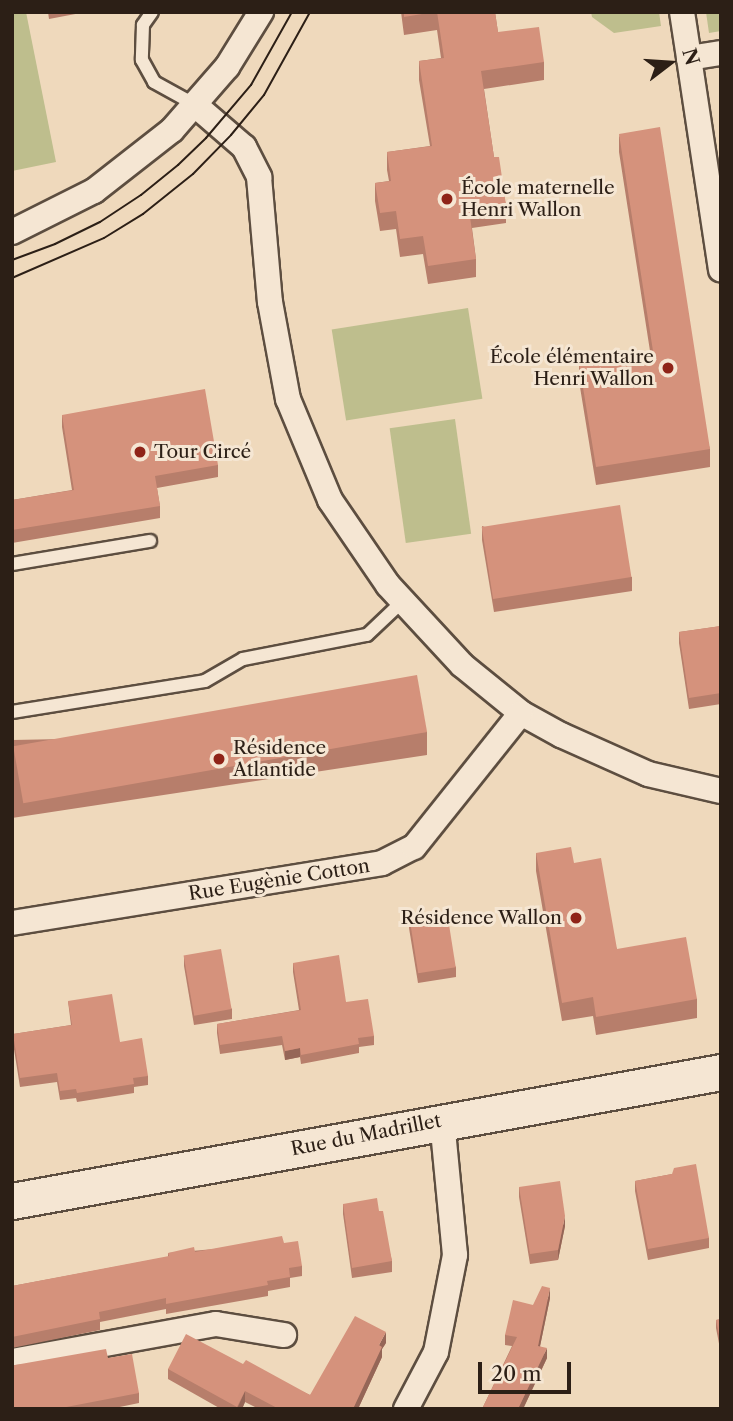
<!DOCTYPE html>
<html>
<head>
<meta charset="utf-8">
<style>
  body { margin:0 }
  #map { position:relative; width:733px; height:1421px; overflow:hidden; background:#efd9bc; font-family:"Libre Caslon Text",serif }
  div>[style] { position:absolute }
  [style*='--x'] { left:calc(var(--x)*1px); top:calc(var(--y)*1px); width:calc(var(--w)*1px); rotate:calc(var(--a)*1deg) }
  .green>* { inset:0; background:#bebe8d; transform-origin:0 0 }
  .roads { filter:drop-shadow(2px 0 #5d4e40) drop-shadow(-2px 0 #5d4e40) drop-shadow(0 2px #5d4e40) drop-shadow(0 -2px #5d4e40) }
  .lane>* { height:12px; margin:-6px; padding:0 6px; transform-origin:6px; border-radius:6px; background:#f5e6d3 }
  .street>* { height:24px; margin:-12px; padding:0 12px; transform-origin:12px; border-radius:12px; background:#f5e6d3 }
  .secondary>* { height:35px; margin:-17.5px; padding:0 17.5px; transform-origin:17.5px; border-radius:17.5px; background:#f5e6d3 }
  .tram>* { height:2px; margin:-1px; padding:0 1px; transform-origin:1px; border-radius:1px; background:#2c1f16 }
  .wall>* { inset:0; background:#b77e6b }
  .shaded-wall>* { inset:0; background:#956657 }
  .building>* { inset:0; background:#d5927c; transform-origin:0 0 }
  .dots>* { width:19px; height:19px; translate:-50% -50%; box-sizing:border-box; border:4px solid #f5e6d3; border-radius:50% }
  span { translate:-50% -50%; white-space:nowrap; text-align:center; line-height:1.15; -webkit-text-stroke:6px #f5e6d3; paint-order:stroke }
  .poi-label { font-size:19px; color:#2c1f16 }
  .left { translate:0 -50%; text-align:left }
  .right { translate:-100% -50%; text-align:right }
  .street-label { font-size:19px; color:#2c1f16 }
  .frame { position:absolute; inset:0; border:14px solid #2c1f16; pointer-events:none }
  .north { position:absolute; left:635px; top:28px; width:70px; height:70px; -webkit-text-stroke:5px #f5e6d3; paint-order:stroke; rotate:73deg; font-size:19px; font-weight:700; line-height:28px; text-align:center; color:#2c1f16 }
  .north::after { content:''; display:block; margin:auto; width:24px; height:32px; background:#2c1f16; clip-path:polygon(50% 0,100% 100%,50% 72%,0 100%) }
  .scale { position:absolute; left:478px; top:1362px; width:93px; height:32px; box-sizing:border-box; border:4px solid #2c1f16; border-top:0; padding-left:9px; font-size:21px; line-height:24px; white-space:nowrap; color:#2c1f16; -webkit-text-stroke:5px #f5e6d3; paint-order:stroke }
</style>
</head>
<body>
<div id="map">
  <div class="green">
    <i style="clip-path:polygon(12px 12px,26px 12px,56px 162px,12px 171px)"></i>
    <i style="clip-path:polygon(591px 12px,659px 12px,661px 26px,614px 33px,592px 17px)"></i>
    <i style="clip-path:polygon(706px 12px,721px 12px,721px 31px,709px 33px)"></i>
    <i style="left:468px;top:308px;width:92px;height:138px;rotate:81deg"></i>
    <i style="left:455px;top:419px;width:116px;height:66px;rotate:82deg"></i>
  </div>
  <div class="roads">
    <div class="lane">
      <i style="--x:152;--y:12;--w:16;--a:125"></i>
      <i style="--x:143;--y:25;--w:35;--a:92"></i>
      <i style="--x:142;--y:60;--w:25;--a:61"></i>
      <i style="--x:154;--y:82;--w:46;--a:28.8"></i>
      <i style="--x:12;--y:564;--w:140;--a:-9.5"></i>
      <i style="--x:12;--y:712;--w:195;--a:-9.1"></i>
      <i style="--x:205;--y:681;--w:44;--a:-30.1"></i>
      <i style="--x:243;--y:659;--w:126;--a:-11"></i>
      <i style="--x:367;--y:635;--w:50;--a:-43.4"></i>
    </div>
    <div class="street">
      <i style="--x:682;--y:12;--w:47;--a:81.3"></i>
      <i style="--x:689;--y:58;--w:32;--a:-9"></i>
      <i style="--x:689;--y:58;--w:214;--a:81.4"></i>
      <i style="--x:194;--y:104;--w:66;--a:40.7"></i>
      <i style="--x:244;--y:147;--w:34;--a:63"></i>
      <i style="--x:259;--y:177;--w:125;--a:85"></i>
      <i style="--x:270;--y:302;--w:99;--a:79.5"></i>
      <i style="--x:288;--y:399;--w:109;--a:67.4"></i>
      <i style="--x:330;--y:500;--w:103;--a:55.7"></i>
      <i style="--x:388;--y:585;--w:109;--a:47.2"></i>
      <i style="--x:462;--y:665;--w:76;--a:39.1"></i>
      <i style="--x:521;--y:713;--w:46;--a:28.8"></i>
      <i style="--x:561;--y:735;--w:95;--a:24.1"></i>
      <i style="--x:648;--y:774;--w:75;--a:13.1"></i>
      <i style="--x:12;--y:232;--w:92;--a:-26.6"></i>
      <i style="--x:94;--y:191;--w:99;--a:-38"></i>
      <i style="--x:172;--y:130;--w:84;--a:-48.9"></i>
      <i style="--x:227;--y:67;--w:65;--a:-58.3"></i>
      <i style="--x:12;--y:923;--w:375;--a:-9.2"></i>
      <i style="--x:382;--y:863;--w:36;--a:-27"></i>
      <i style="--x:414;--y:847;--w:171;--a:-51.4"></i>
      <i style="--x:12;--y:1361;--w:207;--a:-10.3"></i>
      <i style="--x:216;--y:1324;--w:69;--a:9.2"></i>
      <i style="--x:406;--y:1409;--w:64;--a:-62.2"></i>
      <i style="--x:436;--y:1352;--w:99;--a:-78.9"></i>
      <i style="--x:455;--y:1255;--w:135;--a:-95.5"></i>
    </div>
    <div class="secondary">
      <i style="--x:12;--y:1201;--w:721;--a:-10.31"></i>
    </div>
  </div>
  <div class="tram">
    <i style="--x:12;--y:260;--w:46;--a:-20.4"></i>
    <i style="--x:55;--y:244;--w:50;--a:-26.1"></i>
    <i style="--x:100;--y:222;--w:49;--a:-33.4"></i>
    <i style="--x:141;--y:195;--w:48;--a:-39"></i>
    <i style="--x:178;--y:165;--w:39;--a:-44"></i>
    <i style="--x:206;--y:138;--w:70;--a:-49.7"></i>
    <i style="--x:251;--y:85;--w:84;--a:-60.7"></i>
    <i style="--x:12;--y:278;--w:100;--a:-23.5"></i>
    <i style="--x:104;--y:238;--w:46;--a:-31.6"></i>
    <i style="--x:143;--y:214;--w:64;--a:-38.7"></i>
    <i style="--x:193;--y:174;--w:54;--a:-45.7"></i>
    <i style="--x:231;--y:135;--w:52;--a:-50.5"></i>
    <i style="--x:264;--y:95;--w:95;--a:-61"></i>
  </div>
  <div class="wall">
    <i style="clip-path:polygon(48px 12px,86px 12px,49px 19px)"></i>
    <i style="clip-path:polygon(401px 12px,495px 12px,498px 32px,544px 62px,544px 80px,484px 89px,494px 157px,506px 205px,506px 223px,472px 228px,476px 259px,476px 277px,428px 284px,423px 254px,400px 257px,396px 229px,380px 231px,375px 201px,375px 183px,389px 181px,387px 170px,387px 152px,430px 146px,419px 80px,419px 61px,441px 58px,437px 30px,404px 35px)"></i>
    <i style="clip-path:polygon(619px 134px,710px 449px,710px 467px,596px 485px,579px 381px,579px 363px,650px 351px,619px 152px)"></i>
    <i style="clip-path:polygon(62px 415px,218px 465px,218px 477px,157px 488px,160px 506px,160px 518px,12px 543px,12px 500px,72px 490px,62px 427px)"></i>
    <i style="clip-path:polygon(482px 526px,632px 577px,632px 591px,494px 612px,482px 540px)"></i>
    <i style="clip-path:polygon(721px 626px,721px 704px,689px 709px,679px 643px,679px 632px)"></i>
    <i style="clip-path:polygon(427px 732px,427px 755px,12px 818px,12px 740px)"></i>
    <i style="clip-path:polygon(536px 853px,574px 863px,617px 949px,697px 999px,697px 1018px,596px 1035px,593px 1016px,562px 1021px,536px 871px)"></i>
    <i style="clip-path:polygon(409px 918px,456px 967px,456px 977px,418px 983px,409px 928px)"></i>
    <i style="clip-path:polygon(184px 956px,232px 1009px,232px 1019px,194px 1025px,184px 966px)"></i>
    <i style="clip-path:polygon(293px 963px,346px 1002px,374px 1036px,374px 1045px,359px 1047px,359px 1053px,301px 1064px,300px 1057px,285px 1060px,282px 1045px,220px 1054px,217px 1033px,217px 1024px,299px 1010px,293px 972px)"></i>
    <i style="clip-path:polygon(68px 1001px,120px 1042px,148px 1076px,148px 1085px,134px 1087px,134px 1093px,77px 1102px,76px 1098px,60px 1100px,57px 1082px,20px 1087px,13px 1043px,13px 1034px,71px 1025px)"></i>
    <i style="clip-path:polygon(672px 1174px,709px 1238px,709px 1248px,648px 1260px,635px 1191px,635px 1181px)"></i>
    <i style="clip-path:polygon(519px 1187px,565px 1226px,558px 1260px,530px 1264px,519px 1197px)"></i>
    <i style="clip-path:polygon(343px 1204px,379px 1211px,392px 1261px,392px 1272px,352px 1278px,343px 1214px)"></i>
    <i style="clip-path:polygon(284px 1243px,302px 1266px,302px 1276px,290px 1278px,290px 1287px,268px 1291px,268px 1296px,166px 1314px,166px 1309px,100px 1322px,100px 1330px,12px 1348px,12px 1286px,168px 1257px,168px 1253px)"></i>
    <i style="clip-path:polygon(550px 1298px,540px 1346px,547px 1358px,523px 1409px,482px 1409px,512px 1346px,505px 1345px,505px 1335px,533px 1305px)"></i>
    <i style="clip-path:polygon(721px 1319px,721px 1354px,716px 1328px,716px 1320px)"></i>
    <i style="clip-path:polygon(386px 1343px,382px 1349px,382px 1357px,358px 1409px,259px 1409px,245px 1402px,242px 1409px,221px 1409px,168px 1379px,168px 1369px,243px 1364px,310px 1395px)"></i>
    <i style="clip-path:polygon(108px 1358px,139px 1393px,139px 1403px,110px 1409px,12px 1409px,15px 1365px)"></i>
  </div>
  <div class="shaded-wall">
    <i style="clip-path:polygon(300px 1048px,300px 1057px,285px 1060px,285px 1051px)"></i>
    <i style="clip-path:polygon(565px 1216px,565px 1226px,558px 1260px,558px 1250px)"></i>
    <i style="clip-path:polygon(550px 1288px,550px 1298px,538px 1356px,538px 1346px)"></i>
    <i style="clip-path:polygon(386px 1332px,386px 1343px,382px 1349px,382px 1357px,358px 1409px,353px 1409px,379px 1345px)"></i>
    <i style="clip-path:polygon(547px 1348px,547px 1358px,523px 1409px,518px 1409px)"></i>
    <i style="clip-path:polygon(245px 1391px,245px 1402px,242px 1409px,237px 1409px)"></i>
  </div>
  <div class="building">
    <i style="clip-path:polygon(404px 12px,434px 12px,404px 17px)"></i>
    <i style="clip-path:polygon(437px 12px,495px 12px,498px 32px,539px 27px,544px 62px,481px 71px,494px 157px,499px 157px,506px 205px,469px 210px,476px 259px,428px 266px,423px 236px,400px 239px,396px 211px,380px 213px,375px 183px,391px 181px,387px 152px,432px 146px,419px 61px,444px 58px)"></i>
    <i style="clip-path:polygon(660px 127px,710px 449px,596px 467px,579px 363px,653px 351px,619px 134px)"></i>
    <i style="clip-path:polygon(205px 389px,218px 465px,155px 476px,160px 506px,12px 530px,12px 500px,74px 490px,62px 415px)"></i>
    <i style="left:620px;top:505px;width:73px;height:140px;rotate:81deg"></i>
    <i style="clip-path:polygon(721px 626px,721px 693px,689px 698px,679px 632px)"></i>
    <i style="left:417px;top:675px;width:58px;height:410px;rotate:80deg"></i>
    <i style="clip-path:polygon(571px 847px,574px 863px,601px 858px,617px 949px,686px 937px,697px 999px,596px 1017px,593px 997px,562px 1003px,536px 853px)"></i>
    <i style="left:447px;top:912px;width:56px;height:38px;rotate:81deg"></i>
    <i style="left:221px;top:949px;width:61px;height:38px;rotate:80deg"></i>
    <i style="clip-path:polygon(339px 955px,346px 1002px,368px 999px,374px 1036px,358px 1038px,359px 1044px,301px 1055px,300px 1048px,285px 1051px,282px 1036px,220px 1045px,217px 1024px,301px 1010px,293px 963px)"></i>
    <i style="clip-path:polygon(112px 994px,120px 1042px,142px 1038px,148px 1076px,133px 1078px,134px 1084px,77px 1093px,76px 1089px,60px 1091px,57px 1073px,20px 1078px,13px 1034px,72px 1025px,68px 1001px)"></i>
    <i style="clip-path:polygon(696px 1164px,709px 1238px,648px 1249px,635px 1181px,672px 1174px,674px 1168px)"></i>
    <i style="clip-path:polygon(560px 1181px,565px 1216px,558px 1250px,530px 1254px,519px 1187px)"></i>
    <i style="clip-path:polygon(377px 1198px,379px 1211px,383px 1211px,392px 1261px,352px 1268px,343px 1204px)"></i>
    <i style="clip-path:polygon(282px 1236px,284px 1243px,298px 1241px,302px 1266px,289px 1268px,290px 1277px,267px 1281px,268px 1285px,166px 1304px,166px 1298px,99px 1312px,100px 1319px,12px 1337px,12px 1286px,169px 1256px,168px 1253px,194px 1247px,195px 1252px)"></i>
    <i style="clip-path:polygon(542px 1286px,550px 1288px,538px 1346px,547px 1348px,518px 1409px,482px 1409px,517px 1337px,505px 1335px,513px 1300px,533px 1305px)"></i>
    <i style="clip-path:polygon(355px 1316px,386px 1332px,379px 1345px,382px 1347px,353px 1409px,279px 1409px,245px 1391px,237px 1407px,168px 1369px,186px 1334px,243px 1364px,246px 1360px,310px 1395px)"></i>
    <i style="clip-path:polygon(721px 1319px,721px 1345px,716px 1320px)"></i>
    <i style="clip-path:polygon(106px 1349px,108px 1358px,132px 1354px,139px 1393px,56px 1409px,12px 1409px,12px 1365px,15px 1365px)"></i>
  </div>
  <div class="dots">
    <i style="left:447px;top:199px;background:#8f2418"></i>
    <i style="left:668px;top:368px;background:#8f2418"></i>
    <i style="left:140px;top:452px;background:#8f2418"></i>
    <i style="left:219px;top:759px;background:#8f2418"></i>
    <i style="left:576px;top:918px;background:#8f2418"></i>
  </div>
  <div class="poi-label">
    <span class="left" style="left:461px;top:199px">École maternelle<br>Henri Wallon</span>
    <span class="right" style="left:654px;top:368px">École élémentaire<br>Henri Wallon</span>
    <span class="left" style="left:154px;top:452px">Tour Circé</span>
    <span class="left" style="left:233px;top:759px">Résidence<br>Atlantide</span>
    <span class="right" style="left:562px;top:918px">Résidence Wallon</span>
  </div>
  <div class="street-label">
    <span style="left:279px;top:880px;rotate:-9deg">Rue Eugènie Cotton</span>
    <span style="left:366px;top:1135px;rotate:-11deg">Rue du Madrillet</span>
  </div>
  <div class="frame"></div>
  <div class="north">N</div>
  <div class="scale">20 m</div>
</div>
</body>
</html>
